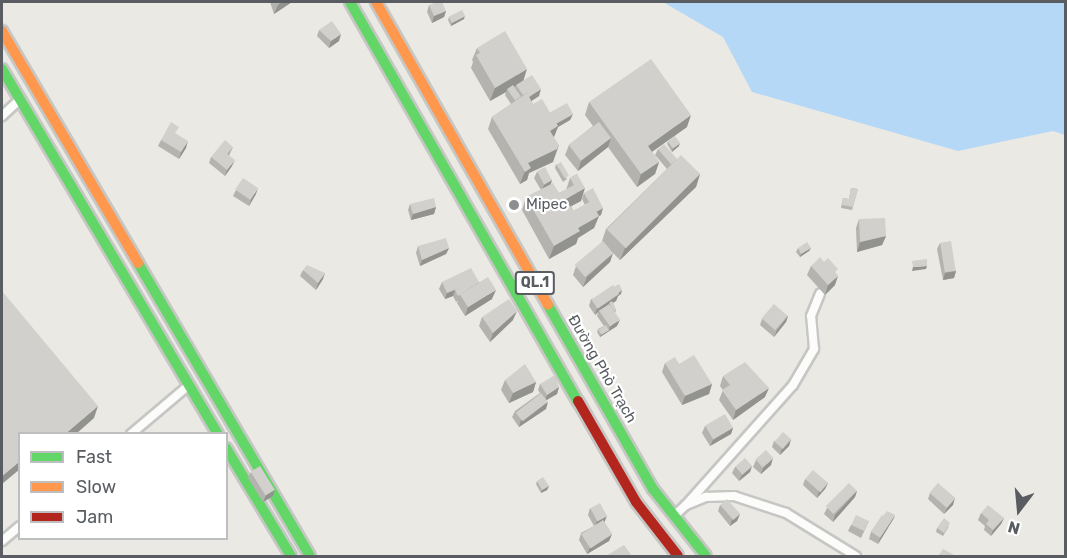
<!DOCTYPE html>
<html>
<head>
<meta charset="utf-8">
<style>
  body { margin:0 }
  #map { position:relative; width:1067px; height:558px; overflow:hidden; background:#eae9e3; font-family:Rubik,sans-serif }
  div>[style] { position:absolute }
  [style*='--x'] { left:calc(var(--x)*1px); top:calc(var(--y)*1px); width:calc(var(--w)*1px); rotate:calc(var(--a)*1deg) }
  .water>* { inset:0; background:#b6d8f7 }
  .roads { filter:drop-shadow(2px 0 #c6c6c4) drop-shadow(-2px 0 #c6c6c4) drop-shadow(0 2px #c6c6c4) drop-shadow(0 -2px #c6c6c4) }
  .street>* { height:8px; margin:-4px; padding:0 4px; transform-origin:4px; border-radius:4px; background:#fcfcfb }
  .fast>* { height:10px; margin:-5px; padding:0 5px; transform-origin:5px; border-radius:5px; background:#63d668 }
  .slow>* { height:10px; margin:-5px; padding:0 5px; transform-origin:5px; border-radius:5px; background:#ff974d }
  .jam>* { height:10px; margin:-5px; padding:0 5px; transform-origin:5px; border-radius:5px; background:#b3261e }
  .wall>* { inset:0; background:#b4b3af }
  .shaded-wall>* { inset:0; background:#92928f }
  .building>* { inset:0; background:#d1d0cc; transform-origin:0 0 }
  .dots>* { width:16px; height:16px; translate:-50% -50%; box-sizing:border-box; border:3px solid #fff; border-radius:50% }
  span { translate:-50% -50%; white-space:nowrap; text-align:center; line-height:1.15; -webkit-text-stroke:4.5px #fff; paint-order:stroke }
  .shield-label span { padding:2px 4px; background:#fff; border:2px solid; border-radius:4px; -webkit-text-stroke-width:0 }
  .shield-label { font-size:14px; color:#595d62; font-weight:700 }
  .poi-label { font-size:15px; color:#595d62 }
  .left { translate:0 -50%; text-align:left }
  .street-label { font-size:15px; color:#595d62 }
  .frame { position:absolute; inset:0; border:3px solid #595d62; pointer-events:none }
  .legend { position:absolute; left:18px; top:432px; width:210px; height:108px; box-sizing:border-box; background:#fff; border:2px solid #bdbec0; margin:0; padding:8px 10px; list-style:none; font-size:18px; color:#595d62 }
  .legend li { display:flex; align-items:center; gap:12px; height:30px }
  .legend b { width:30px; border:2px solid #bdbec0 }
  .north { position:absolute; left:989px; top:480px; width:60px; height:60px; -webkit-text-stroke:4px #fff; paint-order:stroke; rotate:196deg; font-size:16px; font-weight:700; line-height:24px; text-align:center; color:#595d62 }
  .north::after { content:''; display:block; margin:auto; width:21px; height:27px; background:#595d62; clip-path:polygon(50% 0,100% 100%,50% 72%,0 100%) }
</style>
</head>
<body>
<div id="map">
  <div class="water">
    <i style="clip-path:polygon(663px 2px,1065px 2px,1065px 135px,1053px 131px,958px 151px,752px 92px,723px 37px)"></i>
  </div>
  <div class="roads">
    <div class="street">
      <i style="--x:2;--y:116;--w:25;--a:-43"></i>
      <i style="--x:131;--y:434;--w:76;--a:-40.2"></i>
      <i style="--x:686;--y:505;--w:161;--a:-48.3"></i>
      <i style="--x:793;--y:385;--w:42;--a:-59.7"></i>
      <i style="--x:814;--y:349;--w:33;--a:-95"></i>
      <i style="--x:811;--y:316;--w:24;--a:-68"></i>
      <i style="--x:674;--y:516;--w:16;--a:-43"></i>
      <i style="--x:686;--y:505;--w:22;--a:-22"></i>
      <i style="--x:706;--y:497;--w:28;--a:-2"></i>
      <i style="--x:734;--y:496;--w:55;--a:18.1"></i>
      <i style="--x:786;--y:513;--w:82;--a:31.6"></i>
      <i style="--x:2;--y:541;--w:23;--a:-40"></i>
    </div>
    <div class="fast">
      <i style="--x:350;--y:2;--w:460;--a:60.3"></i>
      <i style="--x:2;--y:69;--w:424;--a:59.4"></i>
      <i style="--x:138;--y:263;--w:340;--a:59.6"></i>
      <i style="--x:548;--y:305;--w:212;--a:60.3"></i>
      <i style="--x:653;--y:489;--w:85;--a:51.7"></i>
      <i style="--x:226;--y:448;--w:126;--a:59"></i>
    </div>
    <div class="slow">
      <i style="--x:376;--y:2;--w:348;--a:60.4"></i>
      <i style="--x:2;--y:31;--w:269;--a:59.6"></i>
    </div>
    <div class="jam">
      <i style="--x:578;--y:401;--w:116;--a:60.1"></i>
      <i style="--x:636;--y:502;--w:68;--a:52.1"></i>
    </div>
  </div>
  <div class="wall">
    <i style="clip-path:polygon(270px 2px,292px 2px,274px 14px)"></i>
    <i style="clip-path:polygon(429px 5px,446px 11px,444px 17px,432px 23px,427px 12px)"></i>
    <i style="clip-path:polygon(449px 17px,464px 19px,451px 26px,448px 20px)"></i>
    <i style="clip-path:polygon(319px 30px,339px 41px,329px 48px,317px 36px)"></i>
    <i style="clip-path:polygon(477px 48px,524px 80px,539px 96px,531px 101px,533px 104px,550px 113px,573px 114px,570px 120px,558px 127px,554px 137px,553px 162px,529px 173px,527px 180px,520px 184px,488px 129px,492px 117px,511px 104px,505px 95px,506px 92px,490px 101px,471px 68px,473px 62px,472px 60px)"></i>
    <i style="clip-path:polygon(589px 102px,687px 127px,652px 152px,659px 162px,655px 174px,637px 187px,608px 147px,578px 171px,565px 155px,569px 145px,593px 126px,585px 115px)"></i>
    <i style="clip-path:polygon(176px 134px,186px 148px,179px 159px,158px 146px,161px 140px)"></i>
    <i style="clip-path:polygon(668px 141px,679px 146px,672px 152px,667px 144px)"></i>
    <i style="clip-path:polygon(233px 147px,229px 156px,232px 166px,225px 176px,209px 163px,211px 157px)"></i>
    <i style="clip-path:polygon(658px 149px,700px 174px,696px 187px,620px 260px,613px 253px,610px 262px,583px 287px,573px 275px,576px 266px,602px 242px,602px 241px,606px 229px,667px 169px,655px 155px)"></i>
    <i style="clip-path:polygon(556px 164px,567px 179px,563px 182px,555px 168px)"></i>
    <i style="clip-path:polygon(537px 172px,552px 180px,551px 184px,559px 193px,566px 190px,570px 178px,577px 174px,581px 201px,571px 206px,573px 211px,585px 205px,582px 199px,584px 193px,601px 215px,599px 216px,594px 228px,578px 238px,576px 244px,549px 259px,522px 210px,526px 197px,541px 190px,534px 178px)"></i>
    <i style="clip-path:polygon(851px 188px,858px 189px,852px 210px,841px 208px,843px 198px,849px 199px)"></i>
    <i style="clip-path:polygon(236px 190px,256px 194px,249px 206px,233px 196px)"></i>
    <i style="clip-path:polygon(410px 204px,436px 207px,434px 214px,411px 220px,408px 210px)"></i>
    <i style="clip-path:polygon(859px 219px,886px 236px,882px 245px,857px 252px,856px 228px)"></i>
    <i style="clip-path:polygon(940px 243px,956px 271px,954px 278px,943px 280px,937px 249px)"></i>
    <i style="clip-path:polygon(418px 246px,449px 248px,446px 254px,420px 266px,416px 253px)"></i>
    <i style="clip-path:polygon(798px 248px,811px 248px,809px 251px,800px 257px,796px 252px)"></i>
    <i style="clip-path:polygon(811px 266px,836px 274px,835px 285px,825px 295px,807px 275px)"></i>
    <i style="clip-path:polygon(303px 270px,323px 279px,316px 290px,300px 276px)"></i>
    <i style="clip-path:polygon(442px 282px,479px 282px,492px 299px,465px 316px,457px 303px,458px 301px,456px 302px,453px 296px,445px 299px,439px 289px)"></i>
    <i style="clip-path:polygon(621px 294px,618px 296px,616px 301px,613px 303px,616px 310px,615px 313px,617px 326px,600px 337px,597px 332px,598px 329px,604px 326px,597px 316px,598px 312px,595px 315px,589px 306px,591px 299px)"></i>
    <i style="clip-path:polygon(788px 316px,786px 322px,774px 337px,760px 325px,762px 319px)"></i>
    <i style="clip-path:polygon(482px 317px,513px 320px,490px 342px,479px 326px)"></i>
    <i style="clip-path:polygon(665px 363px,679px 364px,712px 384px,709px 394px,682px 405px,662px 372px)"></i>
    <i style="clip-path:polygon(723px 376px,765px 397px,733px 420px,719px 400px,723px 390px,720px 386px)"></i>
    <i style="clip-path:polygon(505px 380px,536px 382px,533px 392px,509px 403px,501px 390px)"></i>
    <i style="clip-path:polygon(540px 384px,559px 387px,557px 394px,546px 400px,546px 409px,519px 427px,512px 417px,515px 411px,540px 393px,538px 390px)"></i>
    <i style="clip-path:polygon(705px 426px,733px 428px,731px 434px,710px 446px,702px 433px)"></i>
    <i style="clip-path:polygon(791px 439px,789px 446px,780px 455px,772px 447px,774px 441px)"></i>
    <i style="clip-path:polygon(756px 460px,771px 465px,761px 474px,753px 467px)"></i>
    <i style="clip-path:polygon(752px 466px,750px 472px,739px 481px,732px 473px,735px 467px)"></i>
    <i style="clip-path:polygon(251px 472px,273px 496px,263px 502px,248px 478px)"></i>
    <i style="clip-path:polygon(805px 479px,828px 483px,825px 489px,817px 498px,803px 485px)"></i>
    <i style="clip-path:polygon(537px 481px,549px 486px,547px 490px,541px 493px,536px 484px)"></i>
    <i style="clip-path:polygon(857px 491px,855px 497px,833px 522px,824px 514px,827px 508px)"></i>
    <i style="clip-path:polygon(930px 493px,953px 505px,944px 514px,928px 499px)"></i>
    <i style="clip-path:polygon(720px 505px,740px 514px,737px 521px,730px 526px,718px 511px)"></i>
    <i style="clip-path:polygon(590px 508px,604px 522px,612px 534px,609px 541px,587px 554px,579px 540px,581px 533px,594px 526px,588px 515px)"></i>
    <i style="clip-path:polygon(981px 513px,1004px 518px,1001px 524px,991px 536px,984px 530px,985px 526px,978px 520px)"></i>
    <i style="clip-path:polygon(894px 518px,878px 544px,869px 539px,871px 532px)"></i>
    <i style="clip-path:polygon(869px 521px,861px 538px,848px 531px,851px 525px)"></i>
    <i style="clip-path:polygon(949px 526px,943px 536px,936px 532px,937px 528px)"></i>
  </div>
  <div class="shaded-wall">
    <i style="clip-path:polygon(282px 2px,292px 2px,274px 14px,278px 5px)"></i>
    <i style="clip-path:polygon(446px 11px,444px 17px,432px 23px,434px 16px)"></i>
    <i style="clip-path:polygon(465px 16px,464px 19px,451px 26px,452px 23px)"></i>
    <i style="clip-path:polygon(341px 34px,339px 41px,329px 48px,331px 41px)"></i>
    <i style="clip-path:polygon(527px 69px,523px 82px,508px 90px,507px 89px,506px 92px,490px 101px,495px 88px)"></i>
    <i style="clip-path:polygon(541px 89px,539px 96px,524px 106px,526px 99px)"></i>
    <i style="clip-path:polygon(573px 114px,570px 120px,558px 127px,553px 139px,546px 143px,553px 124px)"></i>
    <i style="clip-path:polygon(691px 115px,687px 127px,643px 158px,648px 146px)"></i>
    <i style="clip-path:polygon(611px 138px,608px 147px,578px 171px,581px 161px)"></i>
    <i style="clip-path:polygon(188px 141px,186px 148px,179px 159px,181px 152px)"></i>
    <i style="clip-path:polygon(680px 143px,679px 146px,672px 152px,673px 148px)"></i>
    <i style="clip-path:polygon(559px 145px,553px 162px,529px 173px,527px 180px,520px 184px,528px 163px)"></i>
    <i style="clip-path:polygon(235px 160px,232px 166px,225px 176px,227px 170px)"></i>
    <i style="clip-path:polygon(659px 162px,655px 174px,637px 187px,641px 174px)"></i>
    <i style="clip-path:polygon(700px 174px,696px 187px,620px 260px,625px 248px)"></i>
    <i style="clip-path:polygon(552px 180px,550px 186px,542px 191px,544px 185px)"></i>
    <i style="clip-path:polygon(258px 188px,256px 194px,249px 206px,251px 200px)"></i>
    <i style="clip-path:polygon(585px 188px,581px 201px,562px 211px,566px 199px)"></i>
    <i style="clip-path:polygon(436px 207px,434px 214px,411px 220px,413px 214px)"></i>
    <i style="clip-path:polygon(603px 208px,601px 215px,592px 219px,594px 213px)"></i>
    <i style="clip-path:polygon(599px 216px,594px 228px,578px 238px,576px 244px,549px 259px,554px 246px,578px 228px)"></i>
    <i style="clip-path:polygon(886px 236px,882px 245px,857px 252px,860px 242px)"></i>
    <i style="clip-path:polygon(449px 248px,446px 254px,420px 266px,422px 260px)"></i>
    <i style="clip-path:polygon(811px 248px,809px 251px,800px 257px,801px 254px)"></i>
    <i style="clip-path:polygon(613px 253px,610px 262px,583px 287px,587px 277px)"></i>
    <i style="clip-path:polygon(927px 266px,926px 269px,912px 271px,913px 267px)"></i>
    <i style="clip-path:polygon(956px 271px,954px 278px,943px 280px,945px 273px)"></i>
    <i style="clip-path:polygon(325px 273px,323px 279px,316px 290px,318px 283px)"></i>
    <i style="clip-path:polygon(838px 276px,835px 285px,825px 295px,828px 285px)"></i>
    <i style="clip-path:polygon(455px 290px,453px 296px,445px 299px,447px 293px)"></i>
    <i style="clip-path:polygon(496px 290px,492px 299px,465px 316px,468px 307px)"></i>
    <i style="clip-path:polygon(622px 290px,621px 294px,618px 296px,616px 301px,607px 306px,599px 310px,598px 312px,595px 315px,597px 308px)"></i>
    <i style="clip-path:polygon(517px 311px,513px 320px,490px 342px,493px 333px)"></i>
    <i style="clip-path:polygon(788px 316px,786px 322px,774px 337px,777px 330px)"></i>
    <i style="clip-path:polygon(620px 320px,617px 326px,600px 337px,601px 334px,609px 330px,610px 326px)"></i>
    <i style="clip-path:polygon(536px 382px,533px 392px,509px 403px,513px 393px)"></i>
    <i style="clip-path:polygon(712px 384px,709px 394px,682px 405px,685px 396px)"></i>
    <i style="clip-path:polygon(559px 387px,557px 394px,545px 401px,547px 395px)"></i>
    <i style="clip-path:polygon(769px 388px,765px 397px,733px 420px,736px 410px)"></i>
    <i style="clip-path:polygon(548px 402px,546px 409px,519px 427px,521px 420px)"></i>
    <i style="clip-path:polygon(98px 406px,94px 418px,76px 434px,65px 434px)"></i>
    <i style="clip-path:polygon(733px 428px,731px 434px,710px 446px,713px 440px)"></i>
    <i style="clip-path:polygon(791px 439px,789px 446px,780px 455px,782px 449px)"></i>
    <i style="clip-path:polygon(773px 458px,771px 465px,761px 474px,763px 468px)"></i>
    <i style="clip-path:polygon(20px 461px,20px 469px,2px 484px,2px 476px)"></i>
    <i style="clip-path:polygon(752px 466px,750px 472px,739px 481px,742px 475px)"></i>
    <i style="clip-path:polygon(828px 483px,825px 489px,817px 498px,819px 492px)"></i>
    <i style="clip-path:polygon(549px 486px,547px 490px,541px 493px,542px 490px)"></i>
    <i style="clip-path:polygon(275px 490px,273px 496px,263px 502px,266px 495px)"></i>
    <i style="clip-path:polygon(857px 491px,855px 497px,833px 522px,835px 515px)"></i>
    <i style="clip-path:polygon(955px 498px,953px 505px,944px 514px,947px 508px)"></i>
    <i style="clip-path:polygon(740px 514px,737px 521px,730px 526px,732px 520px)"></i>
    <i style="clip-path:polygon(895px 515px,894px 518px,878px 544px,880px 538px)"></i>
    <i style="clip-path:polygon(607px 516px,604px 523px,595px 528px,597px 521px)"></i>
    <i style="clip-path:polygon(1004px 518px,1001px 524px,991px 536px,993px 530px)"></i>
    <i style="clip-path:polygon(612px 534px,609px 541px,587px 554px,590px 547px)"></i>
  </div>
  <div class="building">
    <i style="clip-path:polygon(437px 2px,442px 2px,446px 11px,434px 16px,429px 5px)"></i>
    <i style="left:462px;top:10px;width:7px;height:15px;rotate:63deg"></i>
    <i style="clip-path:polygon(332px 21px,341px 34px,331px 41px,319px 30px)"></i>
    <i style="clip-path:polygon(505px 31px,527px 69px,495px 88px,476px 55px,480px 53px,477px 48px)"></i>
    <i style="clip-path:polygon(651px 59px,691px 115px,648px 146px,659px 162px,641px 174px,589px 102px)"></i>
    <i style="clip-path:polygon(532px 75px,541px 89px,529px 97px,527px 93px,523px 95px,516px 85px)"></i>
    <i style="left:513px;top:85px;width:14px;height:7px;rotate:56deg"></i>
    <i style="clip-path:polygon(527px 93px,533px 104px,542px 99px,558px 126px,550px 131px,559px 145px,557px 149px,528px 163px,531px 168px,525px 172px,492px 117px)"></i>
    <i style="left:567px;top:103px;width:13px;height:20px;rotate:61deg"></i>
    <i style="clip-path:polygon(171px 122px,179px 127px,175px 133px,188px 141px,181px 152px,161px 140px)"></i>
    <i style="left:599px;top:122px;width:20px;height:38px;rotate:53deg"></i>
    <i style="left:675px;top:136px;width:9px;height:9px;rotate:54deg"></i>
    <i style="clip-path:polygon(225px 140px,233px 147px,227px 154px,235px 160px,227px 170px,211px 157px)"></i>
    <i style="left:664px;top:144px;width:20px;height:8px;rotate:49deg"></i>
    <i style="left:681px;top:155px;width:27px;height:105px;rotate:45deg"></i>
    <i style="left:561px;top:162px;width:16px;height:5px;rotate:60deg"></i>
    <i style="left:545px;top:167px;width:15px;height:9px;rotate:62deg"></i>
    <i style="clip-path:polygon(577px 174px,585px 188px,566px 199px,573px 211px,591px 201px,599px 216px,578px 228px,580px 231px,554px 246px,526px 197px,553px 183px,559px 193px,574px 185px,570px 178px)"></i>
    <i style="left:243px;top:178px;width:18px;height:14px;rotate:34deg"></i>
    <i style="clip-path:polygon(593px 188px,603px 208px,596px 212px,591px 201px,589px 202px,584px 193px)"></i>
    <i style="clip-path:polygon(851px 188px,858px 189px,853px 207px,842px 205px,843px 198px,849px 199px)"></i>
    <i style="clip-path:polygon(434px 198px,436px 207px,413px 214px,410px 204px)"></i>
    <i style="clip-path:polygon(885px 218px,886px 236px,860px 242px,859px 219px)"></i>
    <i style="clip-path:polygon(446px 238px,449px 248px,422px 260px,418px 246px)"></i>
    <i style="left:603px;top:241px;width:16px;height:37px;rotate:50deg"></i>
    <i style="left:951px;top:241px;width:30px;height:11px;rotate:81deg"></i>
    <i style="clip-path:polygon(807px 242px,811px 248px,801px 254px,798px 248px)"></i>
    <i style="clip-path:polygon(820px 257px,824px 262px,828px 258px,838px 269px,835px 272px,838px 276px,828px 285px,811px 266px)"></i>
    <i style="clip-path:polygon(927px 259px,927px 266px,913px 267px,912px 261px)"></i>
    <i style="clip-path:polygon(307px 265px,325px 273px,318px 283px,303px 270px)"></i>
    <i style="clip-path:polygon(471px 268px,479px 282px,458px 296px,455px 290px,459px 288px,447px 293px,442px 282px)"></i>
    <i style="left:488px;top:277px;width:15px;height:33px;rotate:58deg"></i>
    <i style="clip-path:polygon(619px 284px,622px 290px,618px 293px,614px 287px)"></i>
    <i style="left:613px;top:285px;width:11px;height:26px;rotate:56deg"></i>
    <i style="clip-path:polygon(2px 291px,98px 406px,65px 434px,20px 434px,20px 461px,2px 476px)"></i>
    <i style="clip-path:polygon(509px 299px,517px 311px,493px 333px,482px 317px)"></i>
    <i style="clip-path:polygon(612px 301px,616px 310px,614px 311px,609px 303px)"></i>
    <i style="left:609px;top:304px;width:19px;height:12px;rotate:55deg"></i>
    <i style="left:774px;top:304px;width:18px;height:19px;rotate:41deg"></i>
    <i style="left:606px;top:325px;width:6px;height:9px;rotate:59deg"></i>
    <i style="clip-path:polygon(694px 355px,712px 384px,685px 396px,665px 363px,675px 357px,679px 364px)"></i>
    <i style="clip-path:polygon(745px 362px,769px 388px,736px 410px,722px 390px,730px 385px,723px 376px)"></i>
    <i style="clip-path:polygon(525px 364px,536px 382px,513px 393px,505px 380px)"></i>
    <i style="clip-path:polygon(555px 375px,559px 387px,547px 395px,540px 384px)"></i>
    <i style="left:541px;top:393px;width:11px;height:32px;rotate:52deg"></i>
    <i style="left:725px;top:414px;width:16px;height:23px;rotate:60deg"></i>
    <i style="left:783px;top:432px;width:11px;height:13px;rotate:41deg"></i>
    <i style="left:766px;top:450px;width:11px;height:14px;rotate:49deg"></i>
    <i style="left:745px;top:458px;width:11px;height:13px;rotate:49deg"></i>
    <i style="left:260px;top:466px;width:28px;height:11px;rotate:58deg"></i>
    <i style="left:813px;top:470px;width:20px;height:12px;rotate:41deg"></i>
    <i style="clip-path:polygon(543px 477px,549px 486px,542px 490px,537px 481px)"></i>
    <i style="left:849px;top:483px;width:11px;height:33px;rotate:45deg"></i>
    <i style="left:938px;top:483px;width:23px;height:13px;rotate:41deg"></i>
    <i style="left:727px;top:499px;width:20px;height:9px;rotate:49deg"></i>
    <i style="left:600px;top:503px;width:15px;height:11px;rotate:62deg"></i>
    <i style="clip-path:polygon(988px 505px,1004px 518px,993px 530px,986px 524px,989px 520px,981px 513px)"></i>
    <i style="clip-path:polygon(887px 511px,895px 515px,891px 521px,883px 516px)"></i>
    <i style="left:856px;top:515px;width:14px;height:11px;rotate:25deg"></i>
    <i style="left:882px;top:515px;width:11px;height:20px;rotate:34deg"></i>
    <i style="clip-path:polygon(944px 518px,950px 523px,944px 533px,937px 528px)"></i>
    <i style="left:603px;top:520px;width:17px;height:26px;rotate:57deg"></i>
    <i style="clip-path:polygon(624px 545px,632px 556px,606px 556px)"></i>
    <i style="clip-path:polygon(943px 549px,954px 555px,953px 556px,938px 556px)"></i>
  </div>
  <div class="dots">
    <i style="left:514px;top:205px;background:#8c8e8f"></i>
  </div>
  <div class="shield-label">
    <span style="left:535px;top:283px">QL.1</span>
  </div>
  <div class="poi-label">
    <span class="left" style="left:526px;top:205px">Mipec</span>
  </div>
  <div class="street-label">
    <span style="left:602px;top:369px;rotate:60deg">Đường Phò Trạch</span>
  </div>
  <div class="frame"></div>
  <ul class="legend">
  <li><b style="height:8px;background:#63d668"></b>Fast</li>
  <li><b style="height:8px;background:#ff974d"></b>Slow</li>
  <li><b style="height:8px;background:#b3261e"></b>Jam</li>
  </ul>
  <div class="north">N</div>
</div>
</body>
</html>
